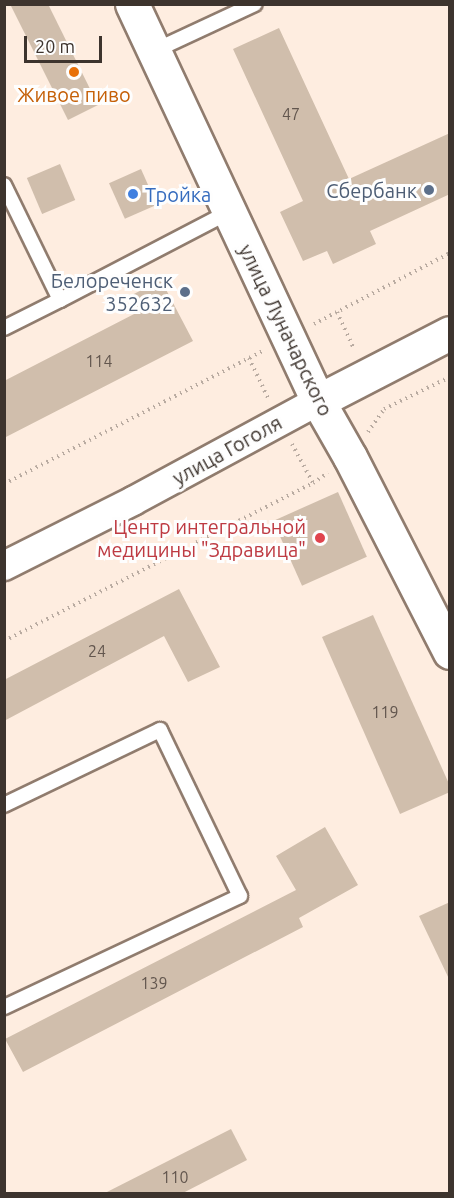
<!DOCTYPE html>
<html>
<head>
<meta charset="utf-8">
<style>
  body { margin:0 }
  #map { position:relative; width:454px; height:1198px; overflow:hidden; background:#feede0; font-family:Ubuntu,sans-serif }
  div>[style] { position:absolute }
  [style*='--x'] { left:calc(var(--x)*1px); top:calc(var(--y)*1px); width:calc(var(--w)*1px); rotate:calc(var(--a)*1deg) }
  .building>* { inset:0; background:#d0beac; transform-origin:0 0 }
  .path>* { height:4px; margin-top:-2px; transform-origin:0; background:repeating-linear-gradient(90deg,#b9aba1 0 1.5px,transparent 0 6px) }
  .roads { filter:drop-shadow(2px 0 #907c6e) drop-shadow(-2px 0 #907c6e) drop-shadow(0 2px #907c6e) drop-shadow(0 -2px #907c6e) }
  .lane>* { height:14px; margin:-7px; padding:0 7px; transform-origin:7px; border-radius:7px; background:#fff }
  .street>* { height:28px; margin:-14px; padding:0 14px; transform-origin:14px; border-radius:14px; background:#fff }
  .secondary>* { height:33px; margin:-16.5px; padding:0 16.5px; transform-origin:16.5px; border-radius:16.5px; background:#fff }
  .dots>* { width:16px; height:16px; translate:-50% -50%; box-sizing:border-box; border:3px solid #fefefe; border-radius:50% }
  span { translate:-50% -50%; white-space:nowrap; text-align:center; line-height:1.15; -webkit-text-stroke:6px #fefefe; paint-order:stroke }
  .number-label { font-size:16px; color:#62564e }
  .number-label span { -webkit-text-stroke-width:0 }
  .food-label { font-size:20px; color:#c56008 }
  .service-label { font-size:20px; color:#4e5e75 }
  .right { translate:-100% -50%; text-align:right }
  .shop-label { font-size:20px; color:#366cbe }
  .left { translate:0 -50%; text-align:left }
  .street-label { font-size:20px; color:#3d342e }
  .health-label { font-size:20px; color:#be3a42 }
  .frame { position:absolute; inset:0; border:6px solid #3d342e; pointer-events:none }
  .scale { position:absolute; left:24px; top:36px; width:78px; height:27px; box-sizing:border-box; border:3px solid #3d342e; border-top:0; padding-left:8px; font-size:18px; line-height:21px; white-space:nowrap; color:#3d342e; -webkit-text-stroke:4px #fefefe; paint-order:stroke }
</style>
</head>
<body>
<div id="map">
  <div class="building">
    <i style="clip-path:polygon(10px 4px,48px 4px,98px 105px,68px 120px)"></i>
    <i style="clip-path:polygon(279px 28px,349px 179px,450px 133px,450px 194px,370px 231px,376px 244px,333px 264px,327px 251px,303px 261px,280px 212px,303px 201px,233px 49px)"></i>
    <i style="left:60px;top:164px;width:39px;height:36px;rotate:67deg"></i>
    <i style="left:141px;top:169px;width:39px;height:35px;rotate:66deg"></i>
    <i style="clip-path:polygon(161px 280px,193px 341px,4px 438px,4px 381px,138px 312px,130px 296px)"></i>
    <i style="left:338px;top:492px;width:71px;height:71px;rotate:66deg"></i>
    <i style="clip-path:polygon(179px 589px,220px 667px,188px 682px,164px 636px,4px 721px,4px 680px)"></i>
    <i style="clip-path:polygon(373px 615px,450px 786px,450px 792px,400px 814px,322px 637px)"></i>
    <i style="clip-path:polygon(325px 827px,358px 885px,299px 918px,303px 927px,23px 1072px,5px 1039px,296px 890px,276px 856px)"></i>
    <i style="clip-path:polygon(450px 902px,450px 981px,419px 916px)"></i>
    <i style="clip-path:polygon(231px 1129px,247px 1160px,181px 1194px,103px 1194px)"></i>
  </div>
  <div class="path">
    <i style="--x:337;--y:312;--w:41;--a:65.3"></i>
    <i style="--x:314;--y:324;--w:153;--a:-27.6"></i>
    <i style="--x:249;--y:358;--w:44;--a:64.6"></i>
    <i style="--x:368;--y:432;--w:28;--a:-55"></i>
    <i style="--x:384;--y:409;--w:73;--a:-25.9"></i>
    <i style="--x:292;--y:444;--w:44;--a:61.7"></i>
    <i style="--x:313;--y:483;--w:18;--a:-34"></i>
    <i style="--x:4;--y:484;--w:291;--a:-27.2"></i>
    <i style="--x:4;--y:641;--w:347;--a:-27.1"></i>
  </div>
  <div class="roads">
    <div class="lane">
      <i style="--x:154;--y:51;--w:111;--a:-25"></i>
      <i style="--x:4;--y:185;--w:128;--a:64"></i>
      <i style="--x:60;--y:300;--w:191;--a:-27.5"></i>
      <i style="--x:4;--y:328;--w:63;--a:-26.6"></i>
      <i style="--x:4;--y:805;--w:173;--a:-25.7"></i>
      <i style="--x:160;--y:730;--w:184;--a:64.3"></i>
      <i style="--x:240;--y:896;--w:261;--a:154.8"></i>
    </div>
    <div class="street">
      <i style="--x:4;--y:566;--w:144;--a:-26.7"></i>
      <i style="--x:133;--y:501;--w:210;--a:-28.4"></i>
    </div>
    <div class="secondary">
      <i style="--x:132;--y:4;--w:438;--a:64.9"></i>
      <i style="--x:318;--y:401;--w:64;--a:60.3"></i>
      <i style="--x:350;--y:457;--w:219;--a:62.9"></i>
      <i style="--x:318;--y:401;--w:148;--a:-27.3"></i>
    </div>
  </div>
  <div class="dots">
    <i style="left:74px;top:72px;background:#e8710a"></i>
    <i style="left:429px;top:190px;background:#5c6f8a"></i>
    <i style="left:133px;top:194px;background:#3f7fe0"></i>
    <i style="left:185px;top:292px;background:#5c6f8a"></i>
    <i style="left:320px;top:538px;background:#e0444e"></i>
  </div>
  <div class="number-label">
    <span style="left:291px;top:114px">47</span>
    <span style="left:99px;top:361px">114</span>
    <span style="left:97px;top:651px">24</span>
    <span style="left:385px;top:712px">119</span>
    <span style="left:154px;top:983px">139</span>
    <span style="left:175px;top:1177px">110</span>
  </div>
  <div class="food-label">
    <span style="left:74px;top:94px">Живое пиво</span>
  </div>
  <div class="service-label">
    <span class="right" style="left:417px;top:190px">Сбербанк</span>
    <span class="right" style="left:173px;top:292px">Белореченск<br>352632</span>
  </div>
  <div class="shop-label">
    <span class="left" style="left:145px;top:194px">Тройка</span>
  </div>
  <div class="street-label">
    <span style="left:286px;top:330px;rotate:64deg">улица Луначарского</span>
    <span style="left:227px;top:450px;rotate:-29deg">улица Гоголя</span>
  </div>
  <div class="health-label">
    <span class="right" style="left:306px;top:538px">Центр интегральной<br>медицины "Здравица"</span>
  </div>
  <div class="frame"></div>
  <div class="scale">20 m</div>
</div>
</body>
</html>
